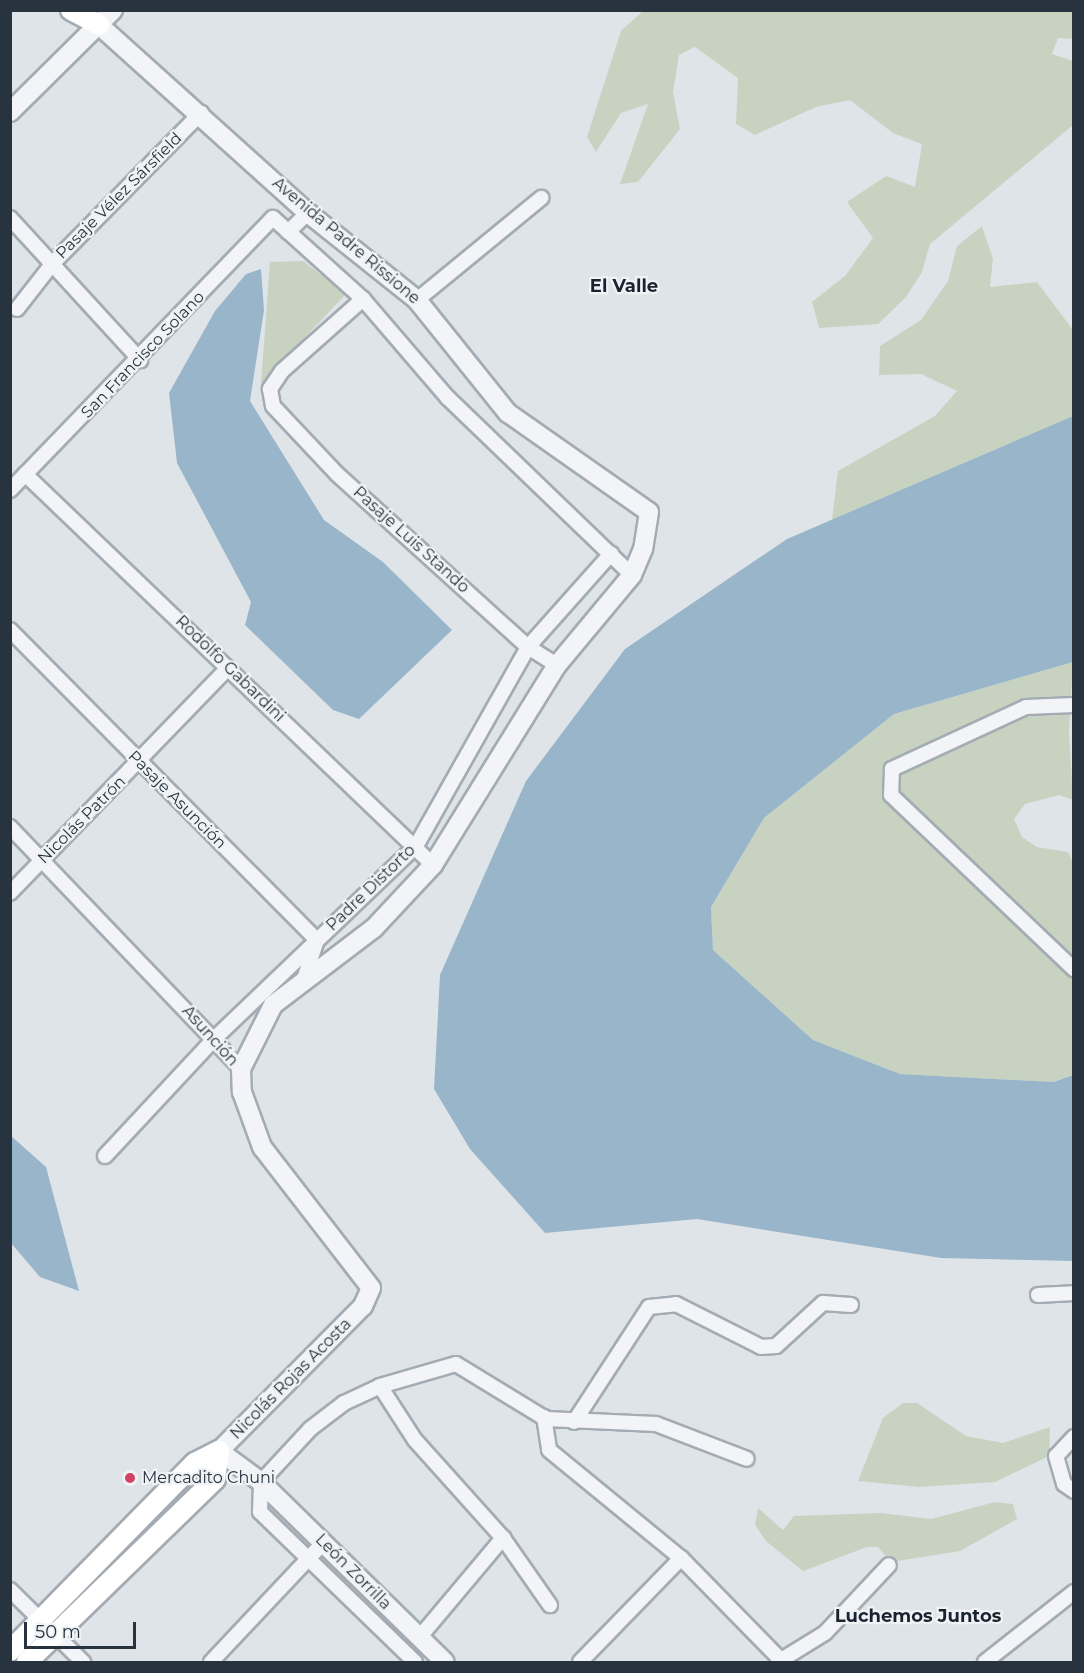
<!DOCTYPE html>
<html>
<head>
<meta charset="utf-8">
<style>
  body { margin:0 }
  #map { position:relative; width:1084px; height:1673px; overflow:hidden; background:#dfe4e9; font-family:Montserrat,sans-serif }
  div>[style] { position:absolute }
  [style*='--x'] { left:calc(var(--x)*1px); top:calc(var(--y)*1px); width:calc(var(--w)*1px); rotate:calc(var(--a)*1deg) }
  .green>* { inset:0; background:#c7d3c0; transform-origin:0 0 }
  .water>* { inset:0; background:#99b5ca }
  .roads { filter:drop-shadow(2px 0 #a4abb3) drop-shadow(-2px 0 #a4abb3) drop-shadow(0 2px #a4abb3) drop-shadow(0 -2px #a4abb3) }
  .minor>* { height:14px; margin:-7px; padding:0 7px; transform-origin:7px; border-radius:7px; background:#f2f4f7 }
  .tertiary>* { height:18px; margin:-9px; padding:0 9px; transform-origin:9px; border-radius:9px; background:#f2f4f7 }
  .secondary>* { height:20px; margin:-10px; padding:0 10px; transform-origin:10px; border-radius:10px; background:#fff }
  .dots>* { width:16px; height:16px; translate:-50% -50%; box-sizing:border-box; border:3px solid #eff3f6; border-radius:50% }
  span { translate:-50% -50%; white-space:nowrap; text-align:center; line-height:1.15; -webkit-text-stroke:4.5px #eff3f6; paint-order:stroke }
  .street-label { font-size:16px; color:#283340 }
  .poi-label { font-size:16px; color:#283340 }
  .left { translate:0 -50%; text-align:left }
  .neighbourhood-label { font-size:18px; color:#1a2431; font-weight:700 }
  .frame { position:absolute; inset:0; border:12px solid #283340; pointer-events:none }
  .scale { position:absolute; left:24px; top:1622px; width:112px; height:27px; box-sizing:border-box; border:3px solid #283340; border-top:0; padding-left:8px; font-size:18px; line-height:21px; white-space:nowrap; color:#283340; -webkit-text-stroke:4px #eff3f6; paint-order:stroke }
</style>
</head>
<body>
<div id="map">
  <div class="green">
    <i style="clip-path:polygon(643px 11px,1073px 11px,1073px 39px,1058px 38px,1052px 54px,1073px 61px,1073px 125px,930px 244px,922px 272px,906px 297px,878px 324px,819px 328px,812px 302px,845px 276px,873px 238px,847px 202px,886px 176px,915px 187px,922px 144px,893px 133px,850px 100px,816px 107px,755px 135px,736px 124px,738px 78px,695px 47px,679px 55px,673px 92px,680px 129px,638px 182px,620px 184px,648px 104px,621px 113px,596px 152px,587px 137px,621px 31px)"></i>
    <i style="clip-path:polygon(982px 226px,993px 259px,990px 287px,1037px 282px,1073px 330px,1073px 416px,832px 520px,838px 471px,935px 416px,957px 391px,921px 374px,879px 375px,880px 346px,921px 320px,948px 281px,957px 246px)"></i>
    <i style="clip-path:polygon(303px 261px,346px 294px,261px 384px,270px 262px)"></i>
    <i style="clip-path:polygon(1073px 662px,1069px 732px,1073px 800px,1059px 795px,1025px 804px,1014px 819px,1022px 837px,1037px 847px,1068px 852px,1073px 863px,1073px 1075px,1054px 1082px,900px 1074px,813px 1040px,713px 950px,711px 907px,764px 818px,894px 714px)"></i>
    <i style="clip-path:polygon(903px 1403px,917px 1403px,966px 1436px,1003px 1443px,1050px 1427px,1049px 1456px,995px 1482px,919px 1487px,858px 1481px,883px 1418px)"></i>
    <i style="left:193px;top:1479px;width:7px;height:190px;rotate:45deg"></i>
    <i style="clip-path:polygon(995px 1502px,1013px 1504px,1017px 1519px,960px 1551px,891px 1562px,878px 1547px,867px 1547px,803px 1571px,766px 1541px,755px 1525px,758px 1508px,783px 1530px,794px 1516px,881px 1513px,931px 1519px)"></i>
  </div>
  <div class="water">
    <i style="clip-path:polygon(261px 269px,264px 310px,250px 401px,324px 520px,383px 562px,452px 630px,359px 719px,333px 710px,245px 625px,251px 602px,177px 463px,169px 393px,215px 311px,246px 274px)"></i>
    <i style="clip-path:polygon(1073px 416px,1073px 662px,894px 714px,764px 818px,711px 907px,713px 950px,813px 1040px,900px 1074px,1054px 1082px,1073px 1075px,1073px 1261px,941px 1258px,697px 1219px,545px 1233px,470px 1149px,434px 1089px,440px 975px,526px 781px,625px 649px,787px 539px)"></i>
    <i style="clip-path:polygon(10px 1135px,46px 1167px,79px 1291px,40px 1277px,11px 1243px)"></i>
  </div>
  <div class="roads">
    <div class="minor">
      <i style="--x:10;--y:218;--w:193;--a:47.5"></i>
      <i style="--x:288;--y:232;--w:28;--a:-44"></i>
      <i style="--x:363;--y:299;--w:108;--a:138.4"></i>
      <i style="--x:282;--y:371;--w:22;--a:124"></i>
      <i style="--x:270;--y:389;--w:17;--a:80"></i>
      <i style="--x:273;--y:406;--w:93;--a:46.7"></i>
      <i style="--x:337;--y:474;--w:258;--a:42.2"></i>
      <i style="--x:528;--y:647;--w:34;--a:32"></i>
      <i style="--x:417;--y:300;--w:161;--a:-39.4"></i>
      <i style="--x:17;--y:309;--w:58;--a:-52"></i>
      <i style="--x:53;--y:263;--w:211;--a:-45.4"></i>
      <i style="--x:25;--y:474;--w:565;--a:43.78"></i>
      <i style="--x:10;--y:490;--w:378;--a:-46"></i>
      <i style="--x:273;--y:218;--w:121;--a:42"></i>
      <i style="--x:363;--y:299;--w:130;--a:49.4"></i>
      <i style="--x:448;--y:398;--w:255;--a:43.9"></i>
      <i style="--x:10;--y:630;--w:436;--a:45.3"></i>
      <i style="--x:317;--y:940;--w:41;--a:108.4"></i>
      <i style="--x:1074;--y:705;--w:48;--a:177.6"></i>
      <i style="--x:1026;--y:707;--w:148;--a:155.2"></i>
      <i style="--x:892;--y:769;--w:26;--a:92"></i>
      <i style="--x:891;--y:795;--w:253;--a:43.6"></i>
      <i style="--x:10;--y:827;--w:335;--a:46.3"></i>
      <i style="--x:10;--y:893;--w:313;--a:-45.9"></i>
      <i style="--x:105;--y:1156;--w:161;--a:-47"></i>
      <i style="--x:215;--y:1038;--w:278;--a:-43.7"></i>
      <i style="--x:416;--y:846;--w:228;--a:-60.6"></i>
      <i style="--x:528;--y:647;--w:125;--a:-48.3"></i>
      <i style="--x:1038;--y:1295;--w:36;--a:-3"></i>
      <i style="--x:380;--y:1386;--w:64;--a:57.1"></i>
      <i style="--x:415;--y:1440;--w:132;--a:48.1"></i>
      <i style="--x:503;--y:1538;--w:82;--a:55"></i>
      <i style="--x:544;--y:1417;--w:33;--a:81"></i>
      <i style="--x:549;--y:1450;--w:171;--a:39.3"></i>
      <i style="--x:681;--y:1558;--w:146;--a:45.6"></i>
      <i style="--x:574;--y:1422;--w:137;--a:-56.9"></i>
      <i style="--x:649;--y:1307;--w:27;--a:-6"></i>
      <i style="--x:676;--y:1304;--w:95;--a:26.8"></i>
      <i style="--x:761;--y:1347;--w:15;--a:-4"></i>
      <i style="--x:776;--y:1346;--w:64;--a:-42.5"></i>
      <i style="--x:823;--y:1303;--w:28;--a:4"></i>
      <i style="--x:1074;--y:1437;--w:26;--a:133"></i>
      <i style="--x:1056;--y:1456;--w:29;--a:74"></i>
      <i style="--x:1064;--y:1484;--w:12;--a:35"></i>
      <i style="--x:10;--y:1590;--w:103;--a:44.6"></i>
      <i style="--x:419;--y:1638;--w:131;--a:-50"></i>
      <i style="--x:211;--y:1662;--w:165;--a:-46.7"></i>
      <i style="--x:415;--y:1662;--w:216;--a:-135.9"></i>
      <i style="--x:260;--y:1512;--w:30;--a:-88"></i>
      <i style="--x:261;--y:1482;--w:72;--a:-47.2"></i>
      <i style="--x:310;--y:1429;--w:43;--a:-37.4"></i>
      <i style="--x:344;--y:1403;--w:40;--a:-25"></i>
      <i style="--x:380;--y:1386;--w:79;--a:-16.1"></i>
      <i style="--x:456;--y:1364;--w:105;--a:31.4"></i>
      <i style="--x:546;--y:1419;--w:110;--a:2.6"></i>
      <i style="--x:656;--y:1424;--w:97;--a:21"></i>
      <i style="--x:580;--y:1662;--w:145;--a:-45.8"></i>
      <i style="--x:778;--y:1662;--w:55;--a:-31.7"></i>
      <i style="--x:825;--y:1633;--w:93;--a:-46.7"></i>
      <i style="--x:985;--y:1662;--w:113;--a:-38.2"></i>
    </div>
    <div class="tertiary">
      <i style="--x:99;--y:25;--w:281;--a:42"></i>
      <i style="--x:308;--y:213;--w:139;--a:38.6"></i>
      <i style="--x:417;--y:300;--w:145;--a:51.2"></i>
      <i style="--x:508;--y:413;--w:172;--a:35.1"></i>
      <i style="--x:649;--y:512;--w:37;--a:99"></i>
      <i style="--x:643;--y:549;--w:28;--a:113"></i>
      <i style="--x:632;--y:575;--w:117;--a:129.8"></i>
      <i style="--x:557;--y:665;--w:235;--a:121.8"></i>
      <i style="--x:433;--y:865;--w:86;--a:133.1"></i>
      <i style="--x:374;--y:928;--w:127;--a:142.7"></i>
      <i style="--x:273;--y:1005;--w:72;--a:116.6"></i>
      <i style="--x:241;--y:1069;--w:23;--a:88"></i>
      <i style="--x:242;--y:1092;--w:59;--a:70"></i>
      <i style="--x:262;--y:1147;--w:178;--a:52.3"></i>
      <i style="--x:371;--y:1288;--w:20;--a:114"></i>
      <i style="--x:363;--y:1306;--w:204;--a:134.8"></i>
      <i style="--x:219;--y:1451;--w:52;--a:36.4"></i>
      <i style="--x:261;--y:1482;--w:257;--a:44.4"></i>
      <i style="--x:10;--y:112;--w:145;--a:-44.7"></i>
    </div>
    <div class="secondary">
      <i style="--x:71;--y:10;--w:32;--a:28"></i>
      <i style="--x:10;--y:1651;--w:264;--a:-45.5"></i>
      <i style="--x:195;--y:1463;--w:27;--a:-27"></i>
      <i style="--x:27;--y:1662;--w:262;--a:-44.2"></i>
      <i style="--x:215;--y:1479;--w:28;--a:-82"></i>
    </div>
  </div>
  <div class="dots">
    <i style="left:130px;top:1478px;background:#d14264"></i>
  </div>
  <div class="street-label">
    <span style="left:119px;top:196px;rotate:-45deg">Pasaje Vélez Sársfield</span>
    <span style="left:346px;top:241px;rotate:40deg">Avenida Padre Rissione</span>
    <span style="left:143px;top:355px;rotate:-46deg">San Francisco Solano</span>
    <span style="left:411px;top:540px;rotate:42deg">Pasaje Luis Stando</span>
    <span style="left:230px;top:669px;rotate:44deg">Rodolfo Gabardini</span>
    <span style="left:177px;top:800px;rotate:45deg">Pasaje Asunción</span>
    <span style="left:82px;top:820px;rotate:-45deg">Nicolás Patrón</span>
    <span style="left:371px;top:888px;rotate:-44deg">Padre Distorto</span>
    <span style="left:210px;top:1036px;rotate:48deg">Asunción</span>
    <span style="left:291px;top:1379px;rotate:-45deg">Nicolás Rojas Acosta</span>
    <span style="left:353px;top:1572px;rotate:45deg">León Zorrilla</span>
  </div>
  <div class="poi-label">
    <span class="left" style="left:142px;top:1478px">Mercadito Chuni</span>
  </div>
  <div class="neighbourhood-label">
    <span style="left:624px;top:286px">El Valle</span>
    <span style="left:918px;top:1616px">Luchemos Juntos</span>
  </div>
  <div class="frame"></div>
  <div class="scale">50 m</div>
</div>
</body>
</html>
